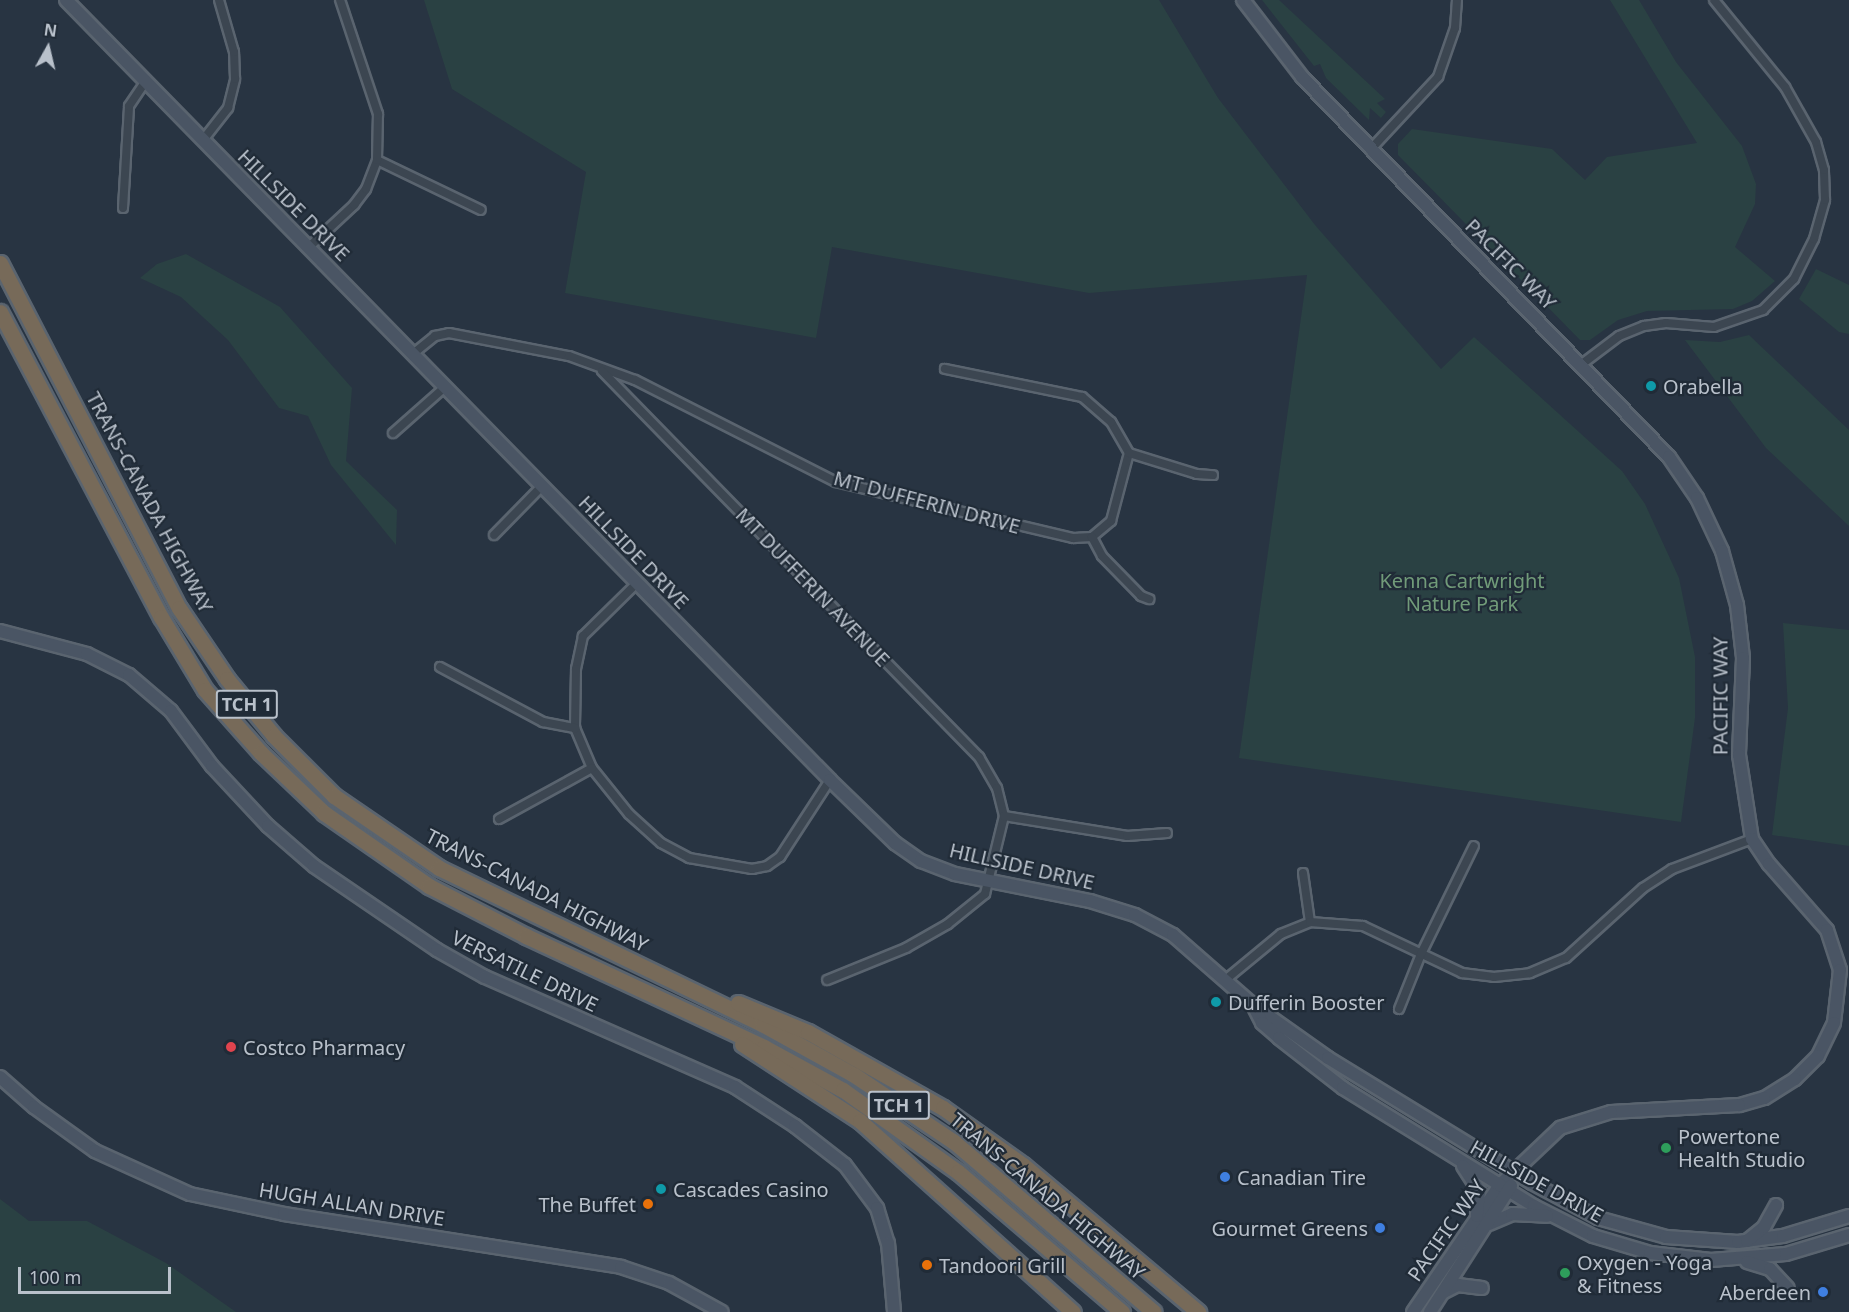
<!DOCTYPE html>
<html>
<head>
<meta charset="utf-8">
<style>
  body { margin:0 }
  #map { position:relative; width:1849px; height:1312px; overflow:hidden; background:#283442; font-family:"Noto Sans",sans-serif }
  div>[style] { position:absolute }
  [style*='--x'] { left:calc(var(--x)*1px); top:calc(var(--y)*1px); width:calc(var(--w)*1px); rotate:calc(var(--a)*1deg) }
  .green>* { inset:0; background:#2a4143 }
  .roads { filter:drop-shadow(2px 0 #5a646f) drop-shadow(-2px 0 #5a646f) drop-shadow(0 2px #5a646f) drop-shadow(0 -2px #5a646f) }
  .street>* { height:8px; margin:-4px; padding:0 4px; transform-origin:4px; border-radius:4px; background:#3c4651 }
  .secondary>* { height:12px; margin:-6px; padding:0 6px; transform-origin:6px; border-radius:6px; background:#4a5564 }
  .highway>* { height:15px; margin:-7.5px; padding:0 7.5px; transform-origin:7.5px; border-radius:7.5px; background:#776a59 }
  .dots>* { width:16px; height:16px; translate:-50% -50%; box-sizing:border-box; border:3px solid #202b37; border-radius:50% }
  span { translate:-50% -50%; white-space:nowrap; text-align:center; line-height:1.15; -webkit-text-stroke:4.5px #202b37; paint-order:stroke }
  .shield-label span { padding:2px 4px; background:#202b37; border:2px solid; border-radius:4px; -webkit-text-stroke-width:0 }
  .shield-label { font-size:18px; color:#b9c1cb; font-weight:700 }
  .street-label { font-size:20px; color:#b9c1cb }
  .poi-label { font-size:20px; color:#b9c1cb }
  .left { translate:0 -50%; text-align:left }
  .right { translate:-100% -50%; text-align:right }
  .park-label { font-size:20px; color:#719b79 }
  .north { position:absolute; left:18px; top:18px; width:60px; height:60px; -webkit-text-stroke:4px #202b37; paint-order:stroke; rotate:8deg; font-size:16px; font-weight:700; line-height:24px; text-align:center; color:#b9c1cb }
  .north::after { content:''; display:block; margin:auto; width:21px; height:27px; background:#b9c1cb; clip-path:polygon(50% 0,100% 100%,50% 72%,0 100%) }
  .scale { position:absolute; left:18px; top:1267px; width:153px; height:27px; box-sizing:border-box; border:3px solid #b9c1cb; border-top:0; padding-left:8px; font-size:18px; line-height:21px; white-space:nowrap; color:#b9c1cb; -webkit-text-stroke:4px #202b37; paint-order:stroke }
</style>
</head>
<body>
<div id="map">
  <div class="green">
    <i style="clip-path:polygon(424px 0,1159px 0,1218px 98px,1315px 225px,1441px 369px,1474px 337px,1622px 471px,1645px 504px,1679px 578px,1695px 657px,1695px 718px,1681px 822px,1239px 758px,1307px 275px,1089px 293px,832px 247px,816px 338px,565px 293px,586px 172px,452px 89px)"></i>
    <i style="clip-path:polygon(1262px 0,1279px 0,1385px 99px,1377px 103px,1386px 112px,1381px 118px,1370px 108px,1369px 120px,1326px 78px,1320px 64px,1314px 66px)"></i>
    <i style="clip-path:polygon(1610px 0,1639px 0,1676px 62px,1742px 146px,1756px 184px,1755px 204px,1735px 247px,1775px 281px,1752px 301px,1733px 309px,1647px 311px,1618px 320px,1590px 340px,1580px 340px,1398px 155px,1398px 144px,1412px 129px,1552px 149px,1585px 180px,1607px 157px,1697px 143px)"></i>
    <i style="clip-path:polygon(186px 254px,280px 307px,352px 388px,346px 461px,397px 510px,396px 545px,331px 465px,308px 416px,279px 408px,228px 340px,181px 297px,140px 278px,157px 264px)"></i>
    <i style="clip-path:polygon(1816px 269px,1849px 285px,1849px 334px,1839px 332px,1799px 299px)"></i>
    <i style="clip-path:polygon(1749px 335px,1849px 430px,1849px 526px,1766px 448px,1685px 340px,1720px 342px)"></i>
    <i style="clip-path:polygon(1783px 623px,1849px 630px,1849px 846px,1772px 835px,1788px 708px)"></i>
    <i style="clip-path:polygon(0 1199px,29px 1221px,87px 1221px,166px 1263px,236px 1312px,0 1312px)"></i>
  </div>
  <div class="roads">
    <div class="street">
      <i style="--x:203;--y:140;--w:41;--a:-52"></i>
      <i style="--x:228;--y:108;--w:30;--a:-76"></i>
      <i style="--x:235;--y:79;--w:27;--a:-92"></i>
      <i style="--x:234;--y:52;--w:54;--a:-106.1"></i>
      <i style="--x:1370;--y:150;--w:100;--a:-47"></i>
      <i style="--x:1438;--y:77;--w:52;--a:-70.9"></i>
      <i style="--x:1455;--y:28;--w:28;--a:-86"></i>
      <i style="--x:377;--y:160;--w:115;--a:25.7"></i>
      <i style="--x:123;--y:208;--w:102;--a:-86.6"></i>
      <i style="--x:129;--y:106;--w:30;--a:-56"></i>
      <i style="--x:309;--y:247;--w:62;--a:-43"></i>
      <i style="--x:354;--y:205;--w:20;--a:-53"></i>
      <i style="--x:366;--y:189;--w:31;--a:-69"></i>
      <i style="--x:377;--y:160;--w:46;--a:-88.8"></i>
      <i style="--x:378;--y:114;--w:120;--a:-108.4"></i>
      <i style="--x:414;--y:353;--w:27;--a:-39"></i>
      <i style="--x:435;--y:336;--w:14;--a:-12"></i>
      <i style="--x:449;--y:333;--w:122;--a:10.9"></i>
      <i style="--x:569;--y:356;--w:70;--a:20"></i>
      <i style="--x:635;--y:380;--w:225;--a:26.9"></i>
      <i style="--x:836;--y:482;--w:244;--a:13.3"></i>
      <i style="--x:1073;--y:538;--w:19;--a:-3"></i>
      <i style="--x:1092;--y:537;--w:25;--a:-40"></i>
      <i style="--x:1111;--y:521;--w:70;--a:-75.2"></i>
      <i style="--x:1129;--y:453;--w:36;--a:-120"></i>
      <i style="--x:1111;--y:422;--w:38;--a:-139"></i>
      <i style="--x:1082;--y:397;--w:140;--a:-168.4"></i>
      <i style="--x:1582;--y:364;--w:46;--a:-37.1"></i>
      <i style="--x:1619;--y:336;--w:27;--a:-22"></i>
      <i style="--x:1644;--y:326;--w:22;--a:-8"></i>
      <i style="--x:1666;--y:323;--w:48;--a:4.8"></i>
      <i style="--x:1714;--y:327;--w:52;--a:-19.1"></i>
      <i style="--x:1763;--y:310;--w:44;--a:-45"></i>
      <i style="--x:1794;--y:279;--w:45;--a:-63.4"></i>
      <i style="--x:1814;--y:239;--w:41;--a:-74.2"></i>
      <i style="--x:1825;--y:200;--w:30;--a:-92"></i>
      <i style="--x:1824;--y:170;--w:29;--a:-106"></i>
      <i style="--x:1816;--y:142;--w:63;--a:-119.4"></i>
      <i style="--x:1785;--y:87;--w:112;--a:-129.2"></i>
      <i style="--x:602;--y:371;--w:540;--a:45.68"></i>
      <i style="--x:979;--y:757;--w:36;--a:60"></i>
      <i style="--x:997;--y:788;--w:29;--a:76"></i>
      <i style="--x:1004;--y:816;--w:80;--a:103.7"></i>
      <i style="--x:985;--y:894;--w:48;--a:141"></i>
      <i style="--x:948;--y:924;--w:48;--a:150.3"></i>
      <i style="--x:906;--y:948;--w:85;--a:157.9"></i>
      <i style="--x:393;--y:433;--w:69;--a:-41.5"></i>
      <i style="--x:1129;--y:453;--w:71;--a:17.2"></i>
      <i style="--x:1197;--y:474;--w:16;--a:4"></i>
      <i style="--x:494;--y:535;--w:69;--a:-45.6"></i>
      <i style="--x:1092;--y:537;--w:21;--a:62"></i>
      <i style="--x:1102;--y:556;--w:56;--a:45.7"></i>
      <i style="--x:1141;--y:596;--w:9;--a:21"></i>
      <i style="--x:637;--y:583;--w:76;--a:135.5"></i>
      <i style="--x:583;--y:636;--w:34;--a:102"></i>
      <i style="--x:576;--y:669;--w:59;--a:91"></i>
      <i style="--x:575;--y:728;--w:43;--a:67"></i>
      <i style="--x:592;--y:768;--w:59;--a:51.2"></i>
      <i style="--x:629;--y:814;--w:43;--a:42.2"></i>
      <i style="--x:661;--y:843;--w:32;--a:28"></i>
      <i style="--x:689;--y:858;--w:64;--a:9.9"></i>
      <i style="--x:752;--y:869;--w:15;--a:-11"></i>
      <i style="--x:767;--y:866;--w:16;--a:-35"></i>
      <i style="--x:780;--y:857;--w:92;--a:-57"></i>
      <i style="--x:440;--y:667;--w:117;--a:28.1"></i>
      <i style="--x:543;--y:722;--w:33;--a:11"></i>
      <i style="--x:1004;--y:816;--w:125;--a:9.2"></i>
      <i style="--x:1127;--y:836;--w:40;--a:-4.3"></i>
      <i style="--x:499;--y:819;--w:106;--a:-28.7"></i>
      <i style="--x:1303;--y:873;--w:49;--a:81.9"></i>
      <i style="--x:1224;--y:981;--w:74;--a:-39.5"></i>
      <i style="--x:1281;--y:934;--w:31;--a:-22"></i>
      <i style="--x:1310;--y:922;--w:53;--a:4.3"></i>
      <i style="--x:1363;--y:926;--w:110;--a:25.4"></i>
      <i style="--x:1462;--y:973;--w:32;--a:7"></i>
      <i style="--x:1494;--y:977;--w:36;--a:-6"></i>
      <i style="--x:1530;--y:973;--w:39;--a:-23"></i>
      <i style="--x:1566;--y:958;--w:104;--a:-42.3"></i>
      <i style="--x:1643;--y:888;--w:35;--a:-33"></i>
      <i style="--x:1672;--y:869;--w:85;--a:-20.6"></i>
      <i style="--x:1399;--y:1009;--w:59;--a:-68.2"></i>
      <i style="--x:1421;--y:954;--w:120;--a:-63.9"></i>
    </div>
    <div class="secondary">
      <i style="--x:66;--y:0;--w:1092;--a:45.59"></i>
      <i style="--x:830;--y:780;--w:91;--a:44.1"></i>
      <i style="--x:895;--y:843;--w:32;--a:35"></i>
      <i style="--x:921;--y:861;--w:36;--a:21"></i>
      <i style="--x:955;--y:874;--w:138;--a:11.3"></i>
      <i style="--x:1090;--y:901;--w:47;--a:17.3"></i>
      <i style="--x:1135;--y:915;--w:43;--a:27.8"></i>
      <i style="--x:1173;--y:935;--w:106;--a:41.2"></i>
      <i style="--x:1253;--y:1005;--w:92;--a:35.2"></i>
      <i style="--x:1328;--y:1058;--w:239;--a:31.5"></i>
      <i style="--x:1532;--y:1183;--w:75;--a:27.9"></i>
      <i style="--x:1598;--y:1218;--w:71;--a:15.6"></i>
      <i style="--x:1666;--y:1237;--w:72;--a:4"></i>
      <i style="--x:1738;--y:1242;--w:45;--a:-7.6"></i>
      <i style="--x:1783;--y:1236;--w:69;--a:-16.9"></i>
      <i style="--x:1243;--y:0;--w:97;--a:52.5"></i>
      <i style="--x:1302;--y:77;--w:528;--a:46"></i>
      <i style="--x:1669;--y:457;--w:50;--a:55.7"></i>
      <i style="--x:1697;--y:498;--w:59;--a:64.7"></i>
      <i style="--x:1722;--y:551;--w:56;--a:74.5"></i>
      <i style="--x:1737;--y:605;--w:53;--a:83.5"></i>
      <i style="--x:1743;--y:658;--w:97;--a:92.4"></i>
      <i style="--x:1739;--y:755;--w:85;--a:81.2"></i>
      <i style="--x:1752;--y:839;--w:30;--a:56"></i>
      <i style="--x:1769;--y:864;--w:88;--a:48.7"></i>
      <i style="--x:1827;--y:930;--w:42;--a:72"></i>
      <i style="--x:1840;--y:970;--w:53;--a:96.5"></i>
      <i style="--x:1834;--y:1023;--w:37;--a:116"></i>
      <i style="--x:1818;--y:1056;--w:33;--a:135"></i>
      <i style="--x:1795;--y:1079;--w:36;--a:148"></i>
      <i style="--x:1764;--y:1098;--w:26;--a:164"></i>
      <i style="--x:1739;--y:1105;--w:128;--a:176.9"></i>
      <i style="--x:1611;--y:1112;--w:53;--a:162.6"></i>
      <i style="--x:1560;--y:1128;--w:83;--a:136.5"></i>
      <i style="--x:1500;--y:1185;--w:154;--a:124.4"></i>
      <i style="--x:0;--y:631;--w:90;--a:14.8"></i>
      <i style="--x:87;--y:654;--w:47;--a:26.6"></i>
      <i style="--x:129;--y:675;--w:55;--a:40.6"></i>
      <i style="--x:171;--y:711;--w:69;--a:53.3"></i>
      <i style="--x:212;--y:766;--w:82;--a:47"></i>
      <i style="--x:268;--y:826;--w:61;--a:41"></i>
      <i style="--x:314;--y:866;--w:149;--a:34.3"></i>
      <i style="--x:437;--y:950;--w:55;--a:29.4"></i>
      <i style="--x:485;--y:977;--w:273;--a:23.7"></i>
      <i style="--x:735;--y:1087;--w:72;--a:33"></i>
      <i style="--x:795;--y:1126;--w:63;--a:38"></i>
      <i style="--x:845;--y:1165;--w:54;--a:53.3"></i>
      <i style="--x:877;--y:1208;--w:37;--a:73"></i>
      <i style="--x:888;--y:1243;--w:69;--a:85"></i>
      <i style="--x:1253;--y:1005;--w:20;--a:63"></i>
      <i style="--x:1262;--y:1023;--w:23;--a:41"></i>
      <i style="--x:1279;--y:1038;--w:81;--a:38"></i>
      <i style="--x:1343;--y:1088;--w:225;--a:31.7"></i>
      <i style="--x:1534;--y:1206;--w:66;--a:27"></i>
      <i style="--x:1593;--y:1236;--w:59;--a:16.6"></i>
      <i style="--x:1650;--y:1253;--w:61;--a:6.5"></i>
      <i style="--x:1711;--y:1260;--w:75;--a:-4.6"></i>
      <i style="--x:1786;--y:1254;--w:66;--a:-16.8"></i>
      <i style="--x:0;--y:1077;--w:45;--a:41.4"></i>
      <i style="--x:34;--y:1107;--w:75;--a:35.8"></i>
      <i style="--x:95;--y:1151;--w:104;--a:24.4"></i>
      <i style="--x:190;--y:1194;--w:96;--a:12"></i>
      <i style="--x:284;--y:1214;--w:341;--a:8.9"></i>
      <i style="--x:621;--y:1267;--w:51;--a:18.4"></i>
      <i style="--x:669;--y:1283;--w:60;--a:28.7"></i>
      <i style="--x:1463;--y:1166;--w:30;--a:57"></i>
      <i style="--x:1479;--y:1191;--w:25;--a:95"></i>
      <i style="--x:1489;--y:1224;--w:25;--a:-23"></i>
      <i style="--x:1512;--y:1214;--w:35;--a:3"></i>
      <i style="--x:1747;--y:1241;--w:22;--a:-39"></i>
      <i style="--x:1764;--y:1227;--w:25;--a:-61"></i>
      <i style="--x:1747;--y:1262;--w:24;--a:17"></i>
      <i style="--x:1770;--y:1269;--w:26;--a:47"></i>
      <i style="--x:1444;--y:1292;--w:16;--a:-27"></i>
      <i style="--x:1458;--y:1285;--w:24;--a:7"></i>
      <i style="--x:1430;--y:1312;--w:150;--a:-57.3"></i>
    </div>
    <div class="highway">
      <i style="--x:0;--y:263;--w:389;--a:62.6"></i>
      <i style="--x:179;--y:608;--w:86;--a:55.9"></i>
      <i style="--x:227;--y:679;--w:74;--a:50.5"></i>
      <i style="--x:274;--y:736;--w:85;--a:45"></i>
      <i style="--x:334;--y:796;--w:127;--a:34.4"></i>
      <i style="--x:439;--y:868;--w:359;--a:25.8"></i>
      <i style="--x:762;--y:1024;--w:105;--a:29"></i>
      <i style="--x:854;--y:1075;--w:120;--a:33.8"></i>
      <i style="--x:954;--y:1142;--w:262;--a:40.4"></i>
      <i style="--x:0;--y:312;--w:345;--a:62.2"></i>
      <i style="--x:161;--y:617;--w:85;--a:58.9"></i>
      <i style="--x:205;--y:690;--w:84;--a:48.4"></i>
      <i style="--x:261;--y:753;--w:87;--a:43.6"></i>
      <i style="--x:324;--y:813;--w:128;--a:34.8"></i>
      <i style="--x:429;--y:886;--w:109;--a:27.3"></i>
      <i style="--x:526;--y:936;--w:263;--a:25"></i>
      <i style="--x:764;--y:1047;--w:90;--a:28.6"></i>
      <i style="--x:843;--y:1090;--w:141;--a:35.5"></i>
      <i style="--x:958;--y:1172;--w:216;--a:40.5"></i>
      <i style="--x:738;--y:1003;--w:76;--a:22.5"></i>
      <i style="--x:808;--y:1032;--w:155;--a:29.4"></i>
      <i style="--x:943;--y:1108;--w:98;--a:35.5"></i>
      <i style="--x:1023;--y:1165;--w:229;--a:40"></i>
      <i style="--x:742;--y:1044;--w:141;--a:33.1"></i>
      <i style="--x:860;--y:1121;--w:286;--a:41.9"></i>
    </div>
  </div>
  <div class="dots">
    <i style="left:1651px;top:386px;background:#0f9aa8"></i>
    <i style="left:1216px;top:1002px;background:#0f9aa8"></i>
    <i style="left:231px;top:1047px;background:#e0444e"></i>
    <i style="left:1666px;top:1148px;background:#2e9e5b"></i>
    <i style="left:1225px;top:1177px;background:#3f7fe0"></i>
    <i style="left:661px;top:1189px;background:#0f9aa8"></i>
    <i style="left:648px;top:1204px;background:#e8710a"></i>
    <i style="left:1380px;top:1228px;background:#3f7fe0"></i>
    <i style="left:927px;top:1265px;background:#e8710a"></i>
    <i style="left:1565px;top:1273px;background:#2e9e5b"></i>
    <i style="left:1823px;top:1292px;background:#3f7fe0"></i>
  </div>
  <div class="shield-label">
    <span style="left:247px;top:704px">TCH 1</span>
    <span style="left:899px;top:1105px">TCH 1</span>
  </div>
  <div class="street-label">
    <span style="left:294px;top:205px;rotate:45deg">HILLSIDE DRIVE</span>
    <span style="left:1511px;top:264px;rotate:45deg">PACIFIC WAY</span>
    <span style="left:150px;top:502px;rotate:62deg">TRANS-CANADA HIGHWAY</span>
    <span style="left:927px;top:502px;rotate:15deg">MT DUFFERIN DRIVE</span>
    <span style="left:634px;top:552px;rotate:46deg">HILLSIDE DRIVE</span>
    <span style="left:813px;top:587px;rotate:46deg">MT DUFFERIN AVENUE</span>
    <span style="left:1720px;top:696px;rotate:-90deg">PACIFIC WAY</span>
    <span style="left:1022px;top:866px;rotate:13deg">HILLSIDE DRIVE</span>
    <span style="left:537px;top:890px;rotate:27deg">TRANS-CANADA HIGHWAY</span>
    <span style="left:525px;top:971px;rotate:26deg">VERSATILE DRIVE</span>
    <span style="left:1537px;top:1181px;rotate:29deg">HILLSIDE DRIVE</span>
    <span style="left:1048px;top:1196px;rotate:40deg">TRANS-CANADA HIGHWAY</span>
    <span style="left:352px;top:1204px;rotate:9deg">HUGH ALLAN DRIVE</span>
    <span style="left:1446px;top:1230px;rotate:-55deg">PACIFIC WAY</span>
  </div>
  <div class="poi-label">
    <span class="left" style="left:1663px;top:386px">Orabella</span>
    <span class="left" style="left:1228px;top:1002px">Dufferin Booster</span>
    <span class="left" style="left:243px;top:1047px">Costco Pharmacy</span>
    <span class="left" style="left:1678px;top:1148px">Powertone<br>Health Studio</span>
    <span class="left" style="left:1237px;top:1177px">Canadian Tire</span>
    <span class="left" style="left:673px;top:1189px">Cascades Casino</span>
    <span class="right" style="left:636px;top:1204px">The Buffet</span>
    <span class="right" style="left:1368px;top:1228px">Gourmet Greens</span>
    <span class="left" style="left:1577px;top:1274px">Oxygen - Yoga<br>&amp; Fitness</span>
    <span class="left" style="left:939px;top:1265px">Tandoori Grill</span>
    <span class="right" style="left:1811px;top:1292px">Aberdeen</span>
  </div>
  <div class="park-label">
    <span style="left:1462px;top:592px">Kenna Cartwright<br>Nature Park</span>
  </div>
  <div class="north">N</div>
  <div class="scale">100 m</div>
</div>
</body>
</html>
